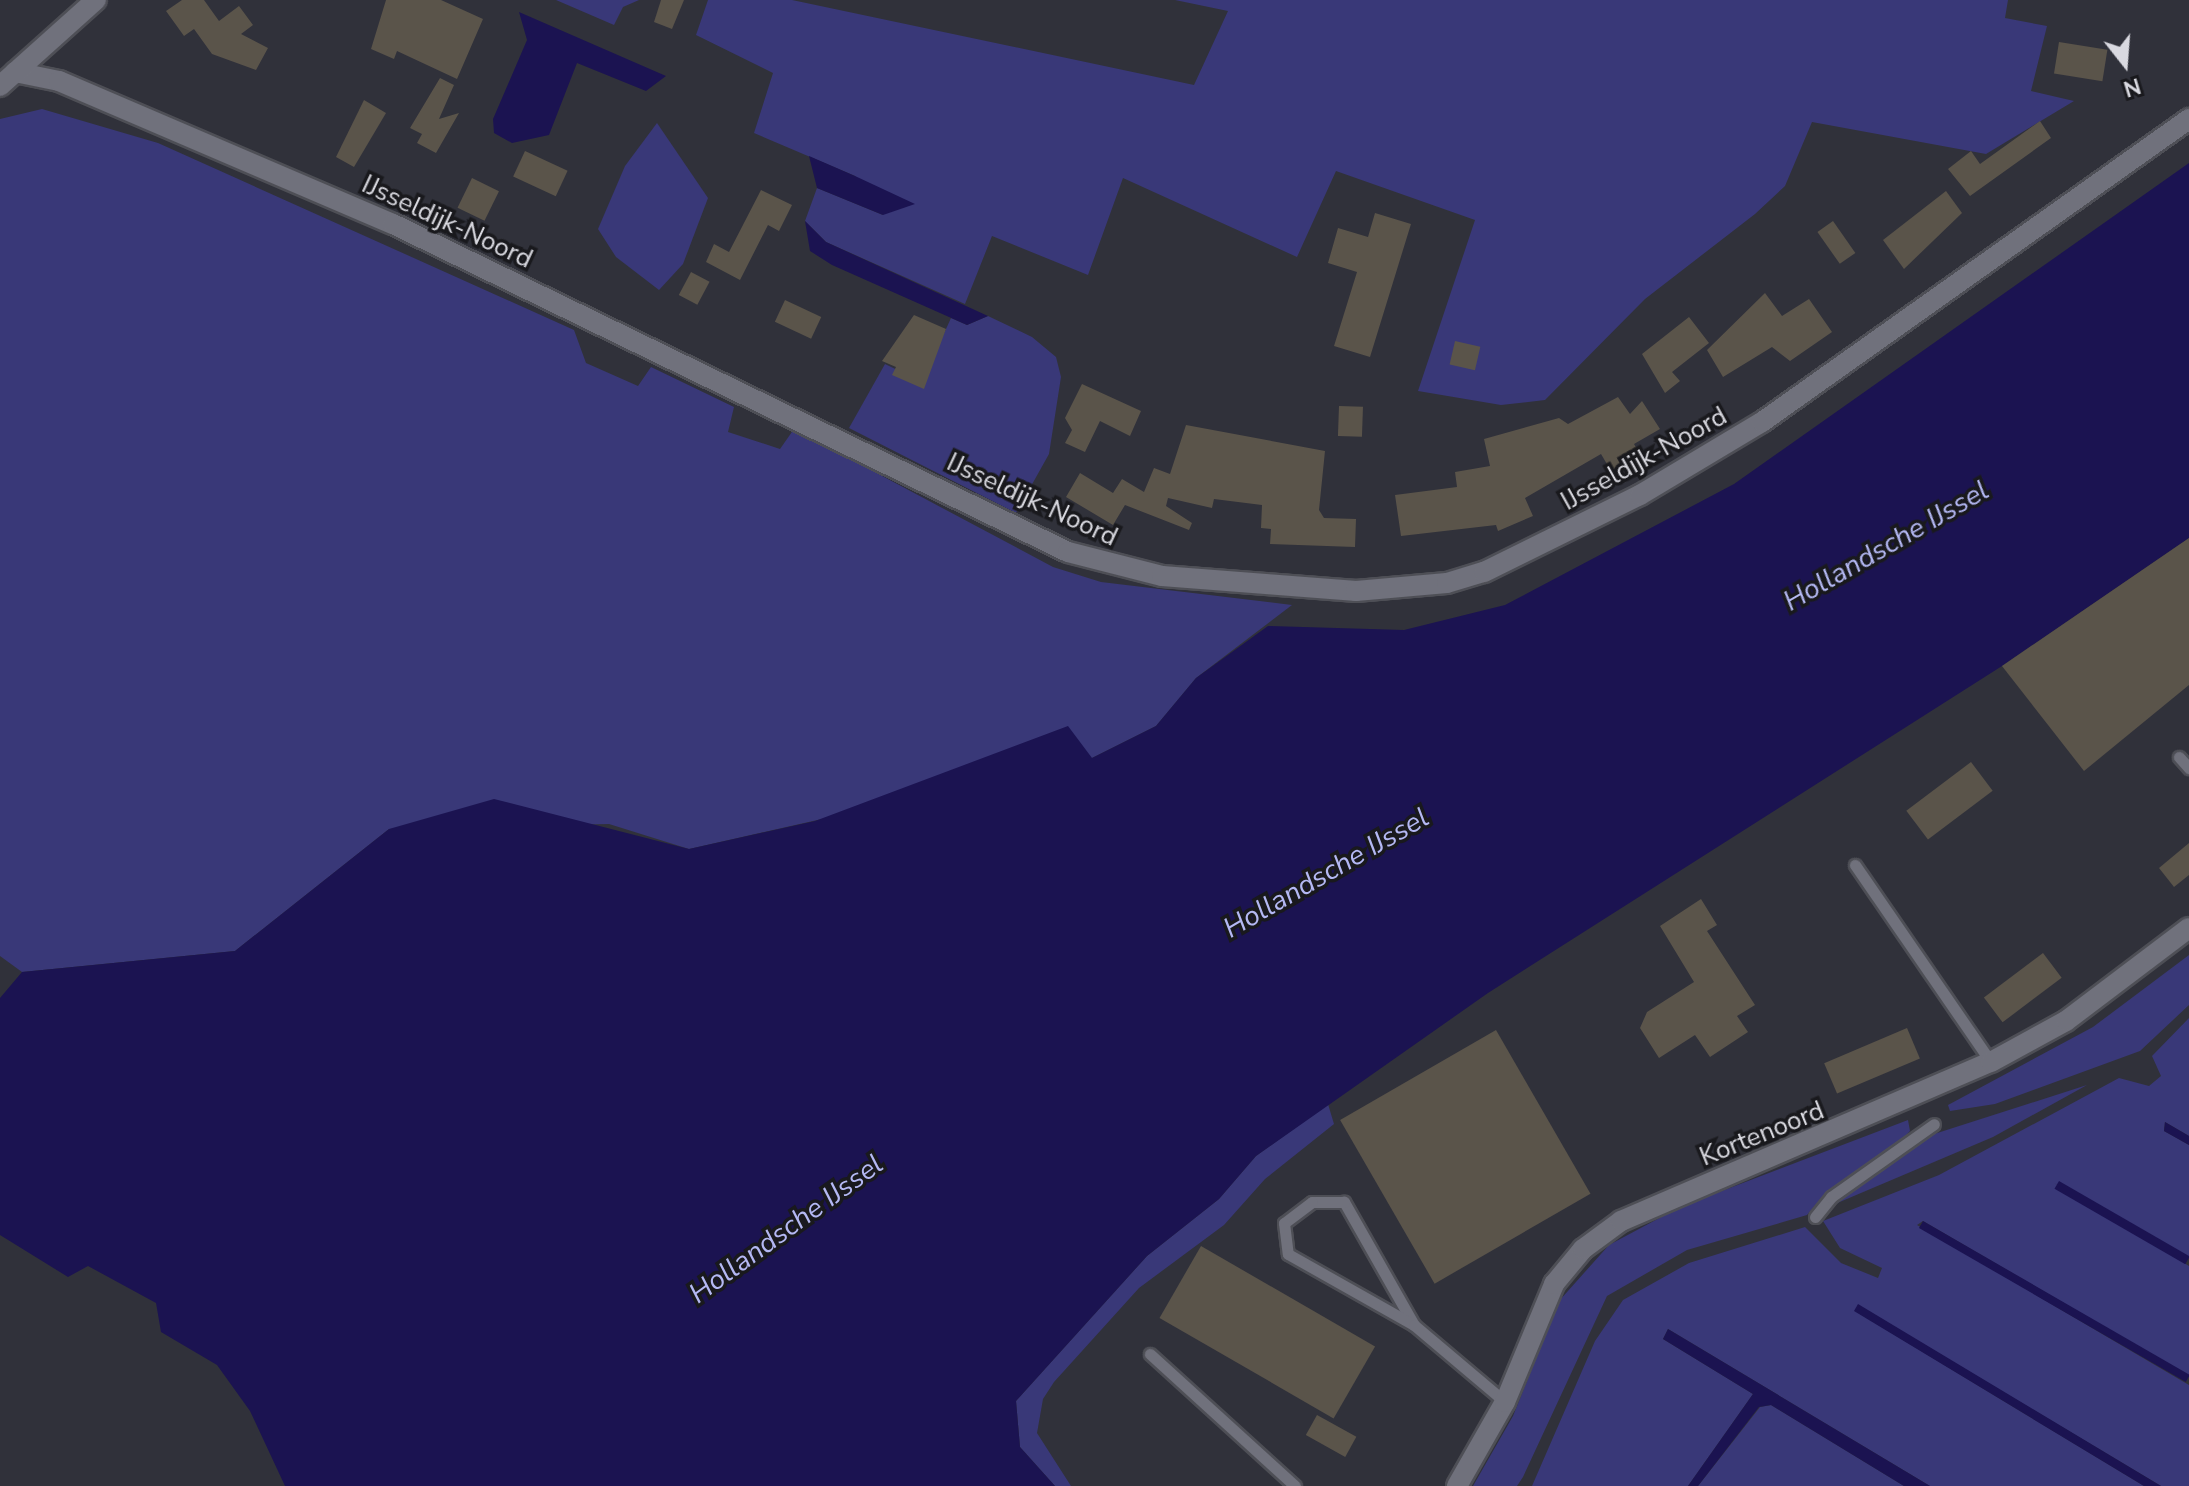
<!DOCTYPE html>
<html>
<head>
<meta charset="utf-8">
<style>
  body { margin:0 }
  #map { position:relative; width:2189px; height:1486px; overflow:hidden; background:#30313a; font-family:"Nunito Sans",sans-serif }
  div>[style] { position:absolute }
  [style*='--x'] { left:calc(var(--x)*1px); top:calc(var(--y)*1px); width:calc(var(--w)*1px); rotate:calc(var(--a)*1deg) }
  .green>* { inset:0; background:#393878 }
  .water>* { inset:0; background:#1b1351; transform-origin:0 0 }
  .building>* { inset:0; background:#5a544a; transform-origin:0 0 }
  .roads { filter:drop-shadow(2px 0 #4e4f56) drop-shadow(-2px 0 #4e4f56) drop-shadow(0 2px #4e4f56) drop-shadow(0 -2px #4e4f56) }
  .lane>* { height:11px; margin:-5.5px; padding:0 5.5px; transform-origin:5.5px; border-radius:5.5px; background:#70717c }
  .street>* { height:20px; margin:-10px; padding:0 10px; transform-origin:10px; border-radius:10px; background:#70717c }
  .secondary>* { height:20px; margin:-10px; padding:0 10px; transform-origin:10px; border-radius:10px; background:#70717c }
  span { translate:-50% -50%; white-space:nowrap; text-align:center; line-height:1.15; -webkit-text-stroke:7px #19191d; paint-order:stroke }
  .street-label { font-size:26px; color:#d9d9e0 }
  .water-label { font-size:28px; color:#b4b8f3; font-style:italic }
  .north { position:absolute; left:2085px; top:24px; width:80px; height:80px; -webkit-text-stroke:6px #19191d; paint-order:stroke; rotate:163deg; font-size:22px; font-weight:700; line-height:32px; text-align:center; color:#d9d9e0 }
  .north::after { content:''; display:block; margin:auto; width:28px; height:36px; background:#d9d9e0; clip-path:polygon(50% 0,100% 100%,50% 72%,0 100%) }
</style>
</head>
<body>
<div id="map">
  <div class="green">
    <i style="clip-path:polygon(556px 0,639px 0,623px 7px,614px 25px)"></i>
    <i style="clip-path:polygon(708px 0,792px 0,1194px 85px,1228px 11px,1175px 0,2008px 0,2005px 18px,2047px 26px,2031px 91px,2074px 101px,1986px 154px,1812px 122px,1785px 186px,1755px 214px,1645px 299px,1545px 400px,1501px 405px,1418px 391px,1475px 220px,1336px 171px,1297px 257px,1123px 178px,1088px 275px,992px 236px,965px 304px,826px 242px,805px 221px,817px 188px,883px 215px,855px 176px,754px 133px,773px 73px,696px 35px)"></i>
    <i style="clip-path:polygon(42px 109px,158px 143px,574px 330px,586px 363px,638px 386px,651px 367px,734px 407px,728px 432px,780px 449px,794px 429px,1053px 567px,1101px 582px,1292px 605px,1196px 678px,1156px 726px,1092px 758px,689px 849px,609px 824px,389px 829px,235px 951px,22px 972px,0 956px,0 119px)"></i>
    <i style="clip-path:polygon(657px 123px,708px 198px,683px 264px,659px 290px,616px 257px,598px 229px,625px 166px)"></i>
    <i style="clip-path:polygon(988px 316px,1032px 337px,1056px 357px,1061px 377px,1049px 454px,1016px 513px,849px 428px,885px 364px,922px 382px,951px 318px,967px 325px)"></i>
    <i style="clip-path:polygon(2189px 955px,2189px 1005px,2140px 1051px,1995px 1104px,1950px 1111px,1948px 1105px,2093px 1027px)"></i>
    <i style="clip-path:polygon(2189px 1018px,2189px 1136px,2165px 1122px,2164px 1131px,2189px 1145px,2189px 1257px,2054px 1183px,2189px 1266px,2189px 1376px,1923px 1221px,1917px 1225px,2189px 1385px,2189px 1486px,2161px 1486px,1858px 1305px,1855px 1311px,2144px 1486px,1930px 1486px,1668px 1329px,1663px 1339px,1753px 1394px,1688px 1486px,1532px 1486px,1595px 1341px,1623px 1300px,1689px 1263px,1805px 1227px,1841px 1263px,1878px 1278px,1882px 1268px,1840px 1248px,1823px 1221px,1939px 1175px,2119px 1078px,2149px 1086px,2161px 1076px,2152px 1056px)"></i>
    <i style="clip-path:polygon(2087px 1085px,1993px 1137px,1835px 1204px,1931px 1135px)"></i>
    <i style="clip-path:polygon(1328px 1104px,1334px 1124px,1265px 1179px,1224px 1225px,1139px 1288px,1054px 1382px,1043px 1399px,1037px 1433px,1071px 1486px,1055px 1486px,1020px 1447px,1016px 1401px,1147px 1256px,1219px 1199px,1256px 1156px)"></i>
    <i style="clip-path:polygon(1908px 1120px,1910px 1131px,1895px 1147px,1827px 1191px,1807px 1215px,1687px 1250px,1607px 1296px,1523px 1477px,1517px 1486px,1473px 1486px,1513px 1416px,1559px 1301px,1609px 1245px,1680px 1207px)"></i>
    <i style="clip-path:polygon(1771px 1405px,1904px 1486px,1698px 1486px,1760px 1407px)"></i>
  </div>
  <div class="water">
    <i style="clip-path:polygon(519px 12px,666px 76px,646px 91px,577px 63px,549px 135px,512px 143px,494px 133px,493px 119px,527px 40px)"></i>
    <i style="clip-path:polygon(809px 156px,855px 176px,915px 204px,883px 215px,817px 188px)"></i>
    <i style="clip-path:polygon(2189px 163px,2189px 538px,2002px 666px,1488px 993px,1256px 1156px,1219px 1199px,1147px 1256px,1016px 1401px,1020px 1447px,1055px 1486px,285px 1486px,250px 1411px,217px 1365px,161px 1332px,156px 1303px,88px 1266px,68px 1277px,0 1235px,0 998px,22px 972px,235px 951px,389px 829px,494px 799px,689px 849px,815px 821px,1068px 726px,1092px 758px,1156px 726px,1196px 678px,1268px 626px,1404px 630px,1505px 605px,1734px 484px)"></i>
    <i style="clip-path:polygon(805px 221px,826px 242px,988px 316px,967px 325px,832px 265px,810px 251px)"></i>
    <i style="clip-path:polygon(2165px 1122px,2189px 1136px,2189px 1145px,2164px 1131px)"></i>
    <i style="left:2059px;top:1181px;width:151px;height:9px;rotate:30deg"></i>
    <i style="left:1923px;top:1221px;width:308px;height:8px;rotate:30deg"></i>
    <i style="clip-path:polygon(1858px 1304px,1863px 1307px,2161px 1486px,2144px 1486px,1854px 1311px)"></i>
    <i style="clip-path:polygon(1668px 1329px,1930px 1486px,1904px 1486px,1771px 1405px,1759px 1407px,1698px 1486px,1688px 1486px,1753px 1394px,1663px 1339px)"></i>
  </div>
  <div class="building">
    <i style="clip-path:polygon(182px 0,204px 0,219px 21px,239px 6px,253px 25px,241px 34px,268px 48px,256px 70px,212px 54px,194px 29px,184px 36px,166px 11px)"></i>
    <i style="clip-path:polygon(386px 0,441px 0,483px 19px,457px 79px,397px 51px,394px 59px,371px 49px)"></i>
    <i style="clip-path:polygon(661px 0,684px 0,672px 29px,654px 22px)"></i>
    <i style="left:2059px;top:42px;width:49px;height:32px;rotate:9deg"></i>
    <i style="clip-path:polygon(440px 78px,454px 85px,439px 119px,459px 113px,436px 153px,417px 143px,422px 134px,410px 128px)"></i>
    <i style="clip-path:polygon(364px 100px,386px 113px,354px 167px,336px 157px)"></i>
    <i style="clip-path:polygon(2040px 121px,2051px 138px,1970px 196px,1948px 169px,1971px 151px,1980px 164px)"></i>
    <i style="left:525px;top:151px;width:47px;height:28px;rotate:25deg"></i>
    <i style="left:472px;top:178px;width:30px;height:33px;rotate:26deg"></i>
    <i style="clip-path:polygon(761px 190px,792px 205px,779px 231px,768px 225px,740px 280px,706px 262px,714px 244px,729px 252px)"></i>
    <i style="clip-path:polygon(1946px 191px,1962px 213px,1904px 269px,1883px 240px)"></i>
    <i style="clip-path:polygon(1375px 213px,1411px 224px,1370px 357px,1334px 346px,1357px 272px,1328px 263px,1338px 228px,1368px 237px)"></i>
    <i style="left:1833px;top:221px;width:39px;height:19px;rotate:55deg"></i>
    <i style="left:691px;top:272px;width:21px;height:26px;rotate:28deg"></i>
    <i style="clip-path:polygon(1765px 293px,1782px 316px,1809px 299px,1832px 332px,1790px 361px,1772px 347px,1723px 377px,1707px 350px)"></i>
    <i style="left:785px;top:300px;width:40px;height:24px;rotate:25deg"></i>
    <i style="clip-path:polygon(914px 315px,946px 329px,924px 389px,892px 375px,896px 367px,882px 361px)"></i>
    <i style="clip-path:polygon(1689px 317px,1709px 343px,1672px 372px,1680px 381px,1665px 393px,1642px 354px)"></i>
    <i style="left:1455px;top:341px;width:26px;height:24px;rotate:13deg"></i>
    <i style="clip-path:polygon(1082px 384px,1141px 411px,1130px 436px,1100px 421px,1085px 452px,1065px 443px,1072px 430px,1065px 418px)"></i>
    <i style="clip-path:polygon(1618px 397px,1630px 414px,1642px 401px,1660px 429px,1634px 444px,1640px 454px,1611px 471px,1601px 454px,1525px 498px,1533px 516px,1498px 531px,1496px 525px,1401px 536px,1395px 495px,1457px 487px,1455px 472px,1490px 466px,1484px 439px,1559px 418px,1568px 424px)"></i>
    <i style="left:1339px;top:406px;width:24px;height:30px;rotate:2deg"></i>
    <i style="clip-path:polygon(1186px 425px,1325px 451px,1319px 510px,1324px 518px,1356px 519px,1355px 547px,1270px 544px,1271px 529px,1261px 528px,1262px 505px,1214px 499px,1212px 508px,1168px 498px,1166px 506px,1192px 523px,1189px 530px,1125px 505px,1113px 525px,1066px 497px,1080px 473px,1113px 493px,1122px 479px,1144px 492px,1154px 468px,1170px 474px)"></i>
    <i style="clip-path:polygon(2189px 538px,2189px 685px,2084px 771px,2002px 666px)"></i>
    <i style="left:1971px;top:762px;width:36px;height:81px;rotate:53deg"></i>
    <i style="clip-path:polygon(2189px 843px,2189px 875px,2174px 887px,2159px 868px)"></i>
    <i style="clip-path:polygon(1701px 899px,1717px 925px,1707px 931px,1755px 1005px,1737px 1016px,1748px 1032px,1710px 1057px,1695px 1035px,1659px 1058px,1640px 1028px,1647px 1012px,1694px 982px,1660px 926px)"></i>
    <i style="left:2043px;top:953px;width:31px;height:74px;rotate:53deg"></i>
    <i style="left:1907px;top:1028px;width:33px;height:90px;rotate:67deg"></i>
    <i style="left:1496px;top:1030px;width:189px;height:180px;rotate:60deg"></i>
    <i style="left:1201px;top:1246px;width:201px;height:83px;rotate:30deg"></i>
    <i style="left:1317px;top:1415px;width:45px;height:23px;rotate:29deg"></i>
  </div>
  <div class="roads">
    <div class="lane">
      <i style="--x:2179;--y:757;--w:15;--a:48"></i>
      <i style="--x:1855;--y:865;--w:239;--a:55.4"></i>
      <i style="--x:1815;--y:1217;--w:26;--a:-51"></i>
      <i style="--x:1831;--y:1197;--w:126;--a:-35.3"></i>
      <i style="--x:1414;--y:1325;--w:142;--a:-119.6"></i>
      <i style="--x:1344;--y:1202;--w:32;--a:180"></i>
      <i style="--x:1312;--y:1202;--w:35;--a:143"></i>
      <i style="--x:1284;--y:1223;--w:31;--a:83"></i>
      <i style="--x:1288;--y:1254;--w:145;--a:29.4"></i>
      <i style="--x:1414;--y:1325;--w:119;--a:40.2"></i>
      <i style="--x:1150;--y:1354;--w:196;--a:42.3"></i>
    </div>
    <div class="street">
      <i style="--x:15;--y:72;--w:45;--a:11.6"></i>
      <i style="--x:59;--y:81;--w:363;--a:23.2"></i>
      <i style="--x:393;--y:224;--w:750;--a:25.92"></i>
      <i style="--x:1068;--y:552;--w:97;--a:14.3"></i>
      <i style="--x:1162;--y:576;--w:195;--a:4.4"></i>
      <i style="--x:1356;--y:591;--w:91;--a:-5"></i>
      <i style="--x:1447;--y:583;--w:39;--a:-17"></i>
      <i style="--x:1484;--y:572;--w:174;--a:-26.3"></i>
      <i style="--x:1640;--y:495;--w:142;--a:-30.9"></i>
      <i style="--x:1762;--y:422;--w:524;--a:-35.36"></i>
    </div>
    <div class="secondary">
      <i style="--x:0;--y:86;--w:129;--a:-41.9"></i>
      <i style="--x:1457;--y:1486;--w:97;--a:-60.3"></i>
      <i style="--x:1505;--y:1402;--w:128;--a:-67.4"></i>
      <i style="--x:1554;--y:1284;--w:45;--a:-50.4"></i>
      <i style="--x:1583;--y:1249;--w:47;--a:-36.4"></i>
      <i style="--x:1621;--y:1221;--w:403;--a:-23.3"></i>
      <i style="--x:1991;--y:1062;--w:85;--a:-28.7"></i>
      <i style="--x:2066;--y:1021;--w:154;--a:-37.1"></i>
    </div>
  </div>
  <div class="street-label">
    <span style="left:447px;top:222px;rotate:25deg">IJsseldijk-Noord</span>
    <span style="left:1644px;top:459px;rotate:-29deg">IJsseldijk-Noord</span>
    <span style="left:1032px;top:500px;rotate:25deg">IJsseldijk-Noord</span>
    <span style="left:1762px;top:1134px;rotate:-22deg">Kortenoord</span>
  </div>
  <div class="water-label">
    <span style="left:1886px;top:546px;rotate:-30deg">Hollandsche IJssel</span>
    <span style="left:1326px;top:873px;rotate:-30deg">Hollandsche IJssel</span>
    <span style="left:786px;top:1229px;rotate:-36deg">Hollandsche IJssel</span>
  </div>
  <div class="north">N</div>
</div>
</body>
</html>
